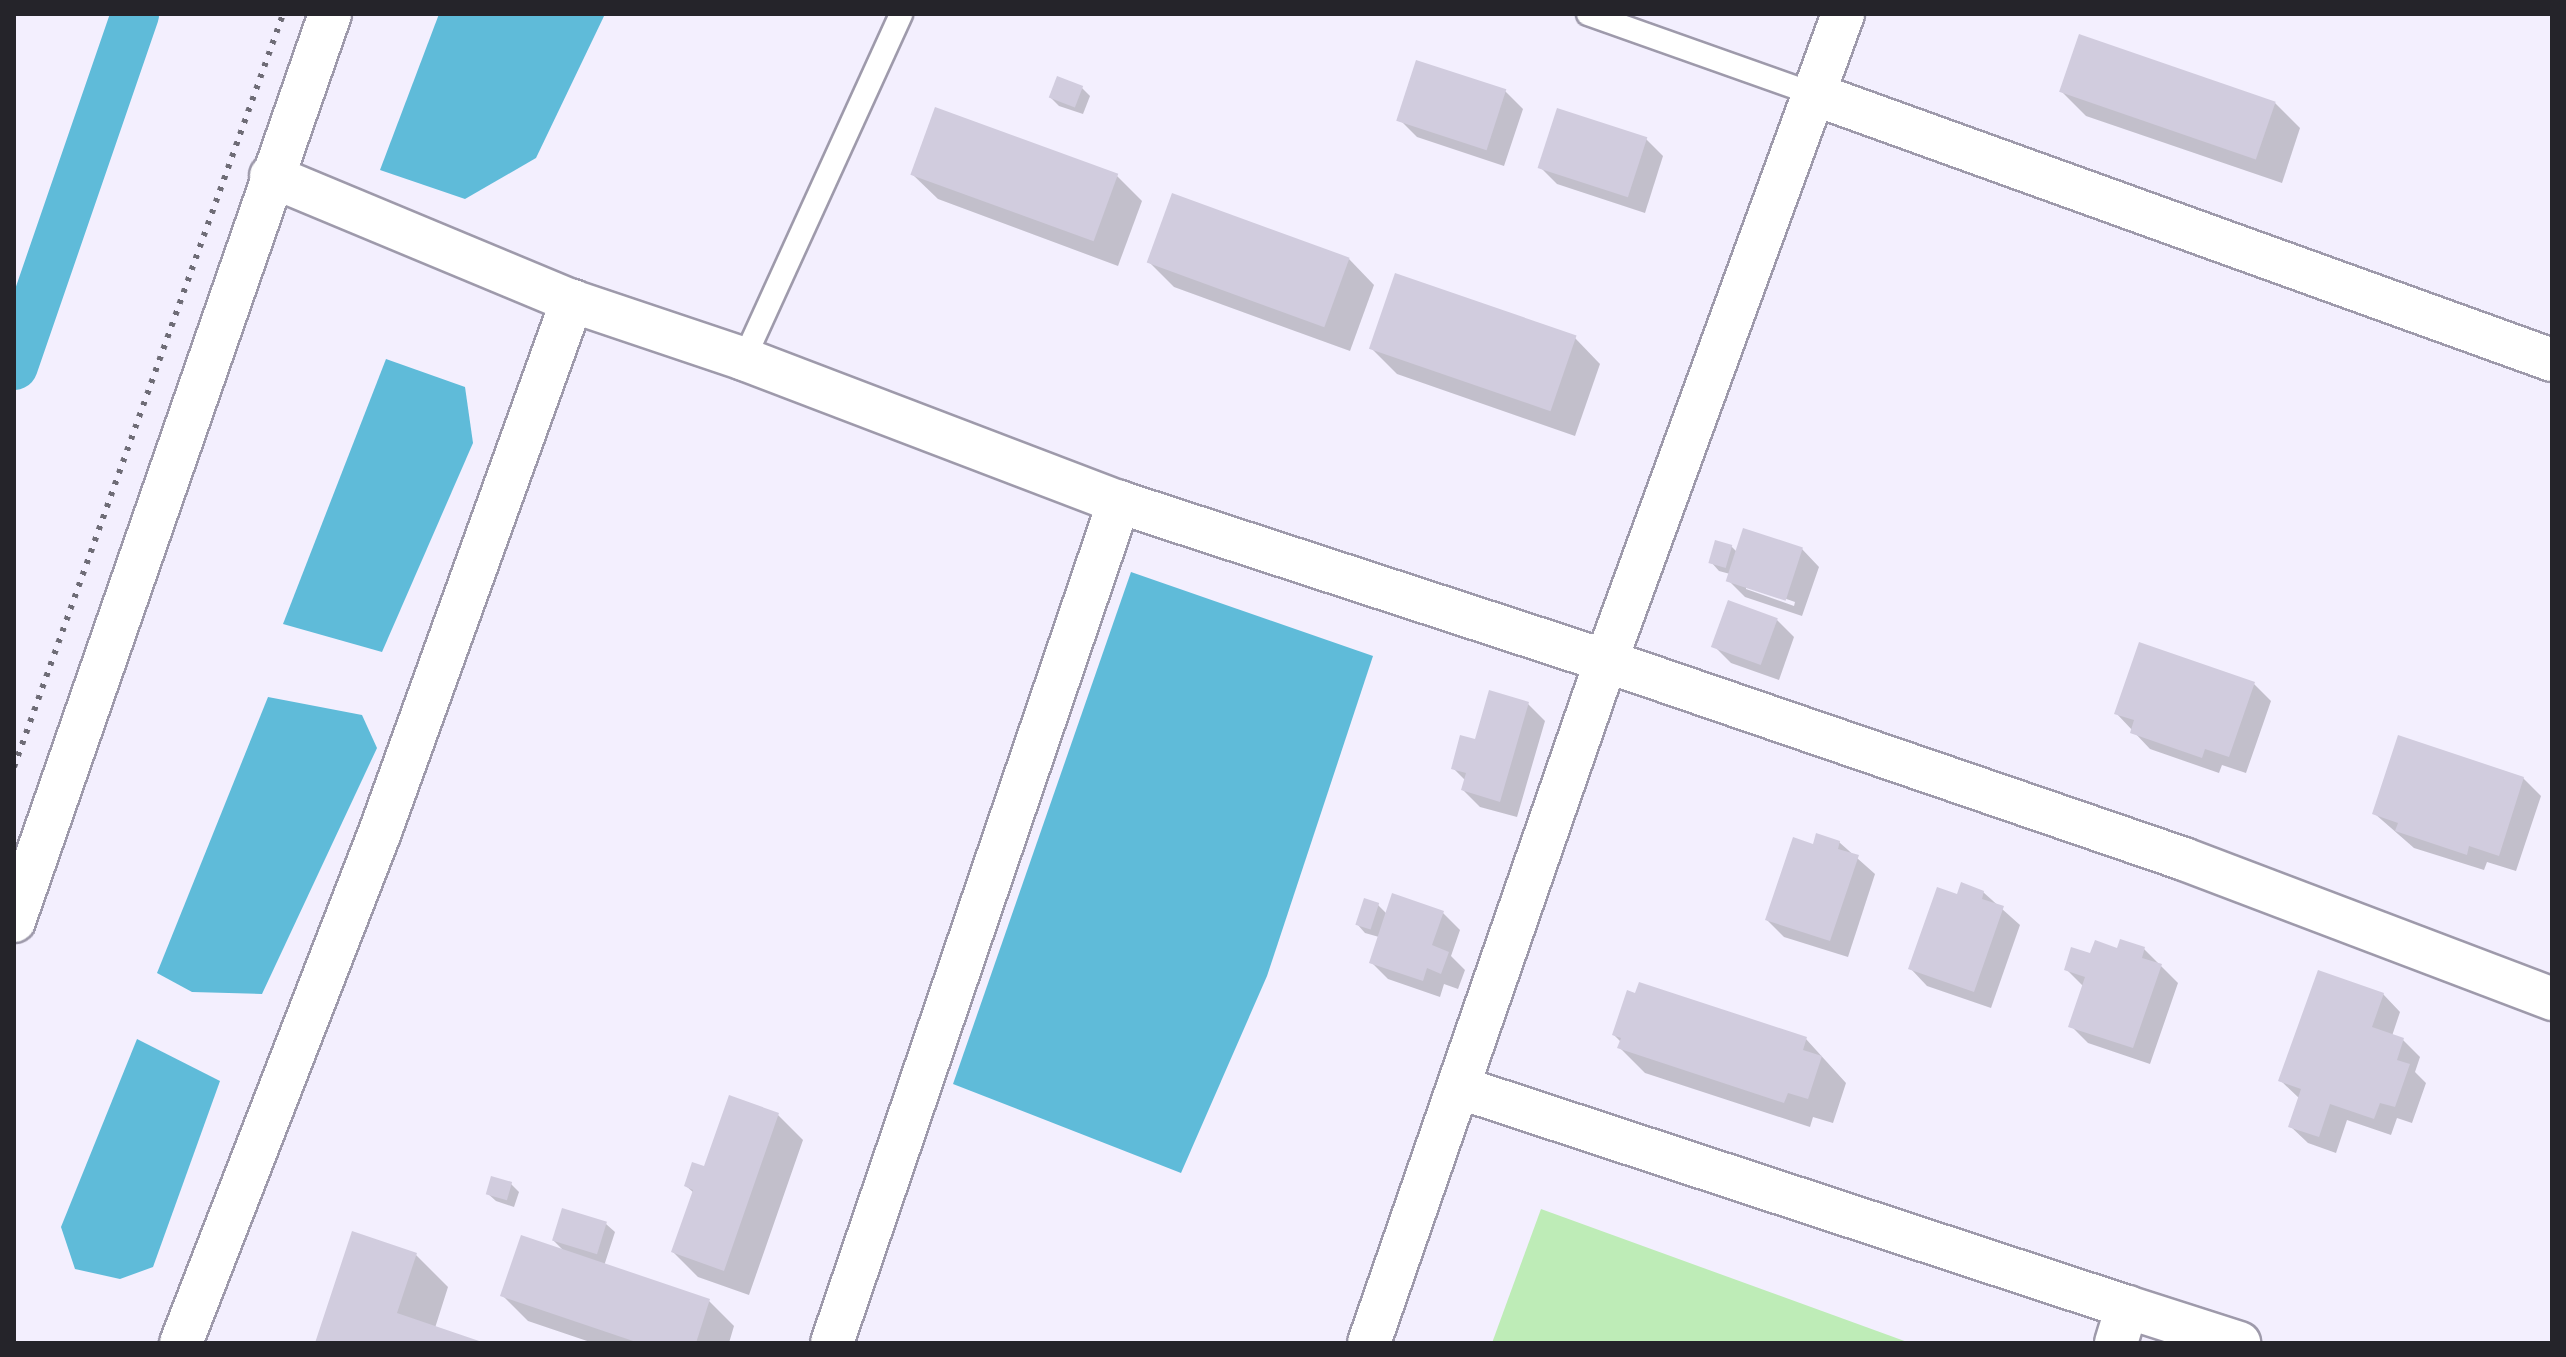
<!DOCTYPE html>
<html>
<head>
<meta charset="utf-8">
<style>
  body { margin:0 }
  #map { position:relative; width:2566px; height:1357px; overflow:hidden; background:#f3effe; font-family:"PT Serif",serif }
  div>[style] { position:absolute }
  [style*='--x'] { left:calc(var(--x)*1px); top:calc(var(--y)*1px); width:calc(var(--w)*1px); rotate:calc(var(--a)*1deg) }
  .green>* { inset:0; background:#beecb7 }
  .water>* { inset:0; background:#5fbbd9 }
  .shadow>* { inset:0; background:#0003 }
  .canal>* { height:48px; margin:-24px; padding:0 24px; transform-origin:24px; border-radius:24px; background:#5fbbd9 }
  .building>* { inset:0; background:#d1ccde; transform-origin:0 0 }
  .roads { filter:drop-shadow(2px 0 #9e9aab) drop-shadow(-2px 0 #9e9aab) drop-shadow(0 2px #9e9aab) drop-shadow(0 -2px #9e9aab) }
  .lane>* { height:22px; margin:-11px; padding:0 11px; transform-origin:11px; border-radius:11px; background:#fff }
  .street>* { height:42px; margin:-21px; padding:0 21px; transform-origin:21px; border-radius:21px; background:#fff }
  .rail>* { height:6px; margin-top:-3px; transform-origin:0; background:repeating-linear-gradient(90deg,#6e6c76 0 4px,transparent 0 12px) }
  span { translate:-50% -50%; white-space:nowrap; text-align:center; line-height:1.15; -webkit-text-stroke:7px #fff; paint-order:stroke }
  .frame { position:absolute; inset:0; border:16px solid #25242a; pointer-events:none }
</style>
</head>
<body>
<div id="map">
  <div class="green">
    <i style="clip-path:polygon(1541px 1209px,1910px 1343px,1492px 1343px)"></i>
  </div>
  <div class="water">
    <i style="clip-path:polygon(439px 14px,605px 14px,536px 158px,465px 199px,380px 170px)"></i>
    <i style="clip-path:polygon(386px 359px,465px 387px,473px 443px,382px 652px,283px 624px)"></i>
    <i style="clip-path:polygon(1131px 572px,1373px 656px,1267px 976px,1181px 1173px,953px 1084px)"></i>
    <i style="clip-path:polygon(268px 697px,362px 715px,377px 748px,262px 994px,192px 992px,157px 973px)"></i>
    <i style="clip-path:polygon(137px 1039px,220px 1081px,153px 1267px,120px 1279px,75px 1269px,61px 1227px)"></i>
  </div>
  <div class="shadow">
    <i style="clip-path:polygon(1082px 88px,1090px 96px,1083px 114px,1059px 106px,1051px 98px)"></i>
    <i style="clip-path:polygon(1505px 91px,1523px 109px,1504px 166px,1417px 137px,1400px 120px)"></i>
    <i style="clip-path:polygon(2061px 91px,2275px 103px,2300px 128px,2282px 183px,2086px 116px)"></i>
    <i style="clip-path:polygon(1646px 139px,1663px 156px,1645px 213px,1557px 184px,1540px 167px)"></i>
    <i style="clip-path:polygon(912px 174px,1117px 176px,1142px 201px,1118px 266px,938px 199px)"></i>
    <i style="clip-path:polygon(1349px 259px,1374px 285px,1350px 351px,1174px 287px,1149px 262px)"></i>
    <i style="clip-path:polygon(1575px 338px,1600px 364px,1575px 436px,1397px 374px,1371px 348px)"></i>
    <i style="clip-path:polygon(evenodd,1731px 546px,1737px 552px,1802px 549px,1819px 567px,1802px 616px,1745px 597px,1728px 580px,1730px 574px,1719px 571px,1711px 562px,1731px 546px,1746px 585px,1795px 602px,1794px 606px,1746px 589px,1746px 585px)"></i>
    <i style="clip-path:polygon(1777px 620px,1794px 637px,1779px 680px,1731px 663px,1714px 646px)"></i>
    <i style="clip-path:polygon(2254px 684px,2271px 701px,2246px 773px,2222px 765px,2219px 773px,2150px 749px,2116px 713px)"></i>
    <i style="clip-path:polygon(1528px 704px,1545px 721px,1517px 817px,1480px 807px,1463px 790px,1466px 781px,1453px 768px,1476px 741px)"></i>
    <i style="clip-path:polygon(2523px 778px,2541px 796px,2516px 871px,2487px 862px,2484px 870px,2414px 848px,2375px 814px)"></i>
    <i style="clip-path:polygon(1839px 842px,1875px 874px,1848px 957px,1784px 937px,1767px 920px,1814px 846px)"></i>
    <i style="clip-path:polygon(1983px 892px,2020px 925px,1991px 1008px,1927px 986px,1910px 968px,1958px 896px)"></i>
    <i style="clip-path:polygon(1378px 905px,1387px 914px,1443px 913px,1460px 930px,1451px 956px,1465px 970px,1458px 989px,1444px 984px,1440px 997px,1388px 979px,1371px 962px,1379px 937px,1365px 933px,1357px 924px)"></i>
    <i style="clip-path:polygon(2144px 949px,2178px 983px,2150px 1064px,2088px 1043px,2071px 1026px,2084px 987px,2066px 969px,2091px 956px)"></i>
    <i style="clip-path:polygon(2383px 994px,2400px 1012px,2392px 1036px,2403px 1040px,2420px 1057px,2415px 1072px,2426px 1083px,2412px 1123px,2397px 1118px,2391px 1135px,2347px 1120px,2336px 1153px,2308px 1143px,2290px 1126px,2300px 1099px,2281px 1081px)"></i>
    <i style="clip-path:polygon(1614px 1035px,1806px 1039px,1846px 1083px,1833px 1123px,1813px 1117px,1810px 1127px,1645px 1073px,1620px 1048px,1621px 1042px)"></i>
    <i style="clip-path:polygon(778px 1115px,803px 1140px,749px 1295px,698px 1277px,673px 1252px,694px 1193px,686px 1186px)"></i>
    <i style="clip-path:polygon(511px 1184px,519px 1192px,514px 1207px,496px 1201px,487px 1193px)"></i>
    <i style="clip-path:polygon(606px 1224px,615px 1232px,604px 1266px,709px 1301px,734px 1326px,729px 1343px,593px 1343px,528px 1321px,503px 1296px,566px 1253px,553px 1240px)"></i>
    <i style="clip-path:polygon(416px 1255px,448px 1287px,435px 1328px,480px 1343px,317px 1343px)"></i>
  </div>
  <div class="canal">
    <i style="--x:14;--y:366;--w:372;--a:-71"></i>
  </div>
  <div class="building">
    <i style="left:2079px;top:34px;width:208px;height:61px;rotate:19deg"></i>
    <i style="left:1416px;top:60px;width:95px;height:64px;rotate:18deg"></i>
    <i style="left:1057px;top:76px;width:28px;height:23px;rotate:21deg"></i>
    <i style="left:935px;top:107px;width:195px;height:72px;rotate:20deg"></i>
    <i style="left:1557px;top:108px;width:95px;height:63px;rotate:18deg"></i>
    <i style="left:1172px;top:193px;width:189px;height:74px;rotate:20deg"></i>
    <i style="left:1395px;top:273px;width:192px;height:80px;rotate:19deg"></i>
    <i style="left:1743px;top:528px;width:63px;height:56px;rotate:18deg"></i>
    <i style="left:1715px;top:540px;width:18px;height:24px;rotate:16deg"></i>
    <i style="left:1728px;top:600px;width:53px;height:50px;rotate:20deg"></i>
    <i style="clip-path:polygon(2139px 642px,2255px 682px,2229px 757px,2205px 749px,2202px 758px,2130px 733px,2134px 720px,2114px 714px)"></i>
    <i style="clip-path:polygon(1489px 690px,1529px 702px,1500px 802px,1461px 790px,1466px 773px,1451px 769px,1460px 735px,1475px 739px)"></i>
    <i style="clip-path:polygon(2398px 735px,2524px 777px,2499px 856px,2469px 846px,2467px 855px,2395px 831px,2398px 823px,2372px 814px)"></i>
    <i style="clip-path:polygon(1816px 833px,1840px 841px,1838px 849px,1859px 855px,1830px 941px,1765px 920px,1793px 837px,1813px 844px)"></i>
    <i style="clip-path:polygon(1961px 882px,1984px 891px,1982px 899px,2004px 906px,1974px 992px,1908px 969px,1937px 887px,1957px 894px)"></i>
    <i style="clip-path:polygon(1392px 893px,1444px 911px,1432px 945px,1449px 952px,1441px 974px,1427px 968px,1423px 981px,1369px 963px)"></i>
    <i style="left:1364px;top:898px;width:16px;height:28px;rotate:18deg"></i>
    <i style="clip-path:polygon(2120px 939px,2145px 947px,2142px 958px,2162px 964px,2133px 1048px,2068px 1027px,2085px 977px,2064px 970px,2071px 947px,2090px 953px,2095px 940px,2117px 948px)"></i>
    <i style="clip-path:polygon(2318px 970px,2384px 993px,2372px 1027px,2404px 1038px,2397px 1060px,2410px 1064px,2395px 1107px,2380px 1103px,2374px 1119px,2330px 1104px,2319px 1137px,2288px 1127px,2301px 1089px,2278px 1081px)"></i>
    <i style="clip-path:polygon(1639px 982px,1807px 1037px,1803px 1050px,1822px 1056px,1808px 1099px,1788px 1093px,1784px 1103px,1617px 1048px,1621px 1038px,1612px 1035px,1627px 990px,1635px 993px)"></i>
    <i style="clip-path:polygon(729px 1095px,779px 1113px,724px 1271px,671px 1252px,693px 1190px,684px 1186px,692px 1162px,704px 1166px)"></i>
    <i style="left:491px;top:1176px;width:22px;height:19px;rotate:16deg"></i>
    <i style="left:562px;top:1208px;width:47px;height:34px;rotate:17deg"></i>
    <i style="clip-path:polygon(352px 1231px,417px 1253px,397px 1313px,485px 1343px,315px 1343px)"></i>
    <i style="clip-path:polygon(521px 1235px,710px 1299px,696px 1343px,639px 1343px,500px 1296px)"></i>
  </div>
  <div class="roads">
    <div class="lane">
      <i style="--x:1588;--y:14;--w:240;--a:19.5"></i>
      <i style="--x:744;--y:359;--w:379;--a:-65.5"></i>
    </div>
    <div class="street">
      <i style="--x:1814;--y:94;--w:784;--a:19.82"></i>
      <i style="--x:271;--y:176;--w:326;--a:22.6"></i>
      <i style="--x:572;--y:301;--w:182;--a:18.6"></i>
      <i style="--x:744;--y:359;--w:401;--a:20.9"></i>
      <i style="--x:1119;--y:502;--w:512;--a:18.08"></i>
      <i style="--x:1606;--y:661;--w:611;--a:18.91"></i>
      <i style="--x:2184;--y:859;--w:394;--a:20.8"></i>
      <i style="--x:14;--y:921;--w:960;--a:-70.79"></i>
      <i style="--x:1458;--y:1087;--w:704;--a:18.2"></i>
      <i style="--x:181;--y:1343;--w:548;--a:-68.72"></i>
      <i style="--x:380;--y:832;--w:565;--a:-70.12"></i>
      <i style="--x:832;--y:1343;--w:889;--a:-71.16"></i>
      <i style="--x:1369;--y:1343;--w:722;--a:-70.84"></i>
      <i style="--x:1606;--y:661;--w:689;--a:-69.88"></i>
      <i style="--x:2116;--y:1343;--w:38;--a:-73"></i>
      <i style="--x:2127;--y:1307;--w:118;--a:17.8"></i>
    </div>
  </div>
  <div class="rail">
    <i style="--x:14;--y:767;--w:800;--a:-70.34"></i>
  </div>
  <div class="frame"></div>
</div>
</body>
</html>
